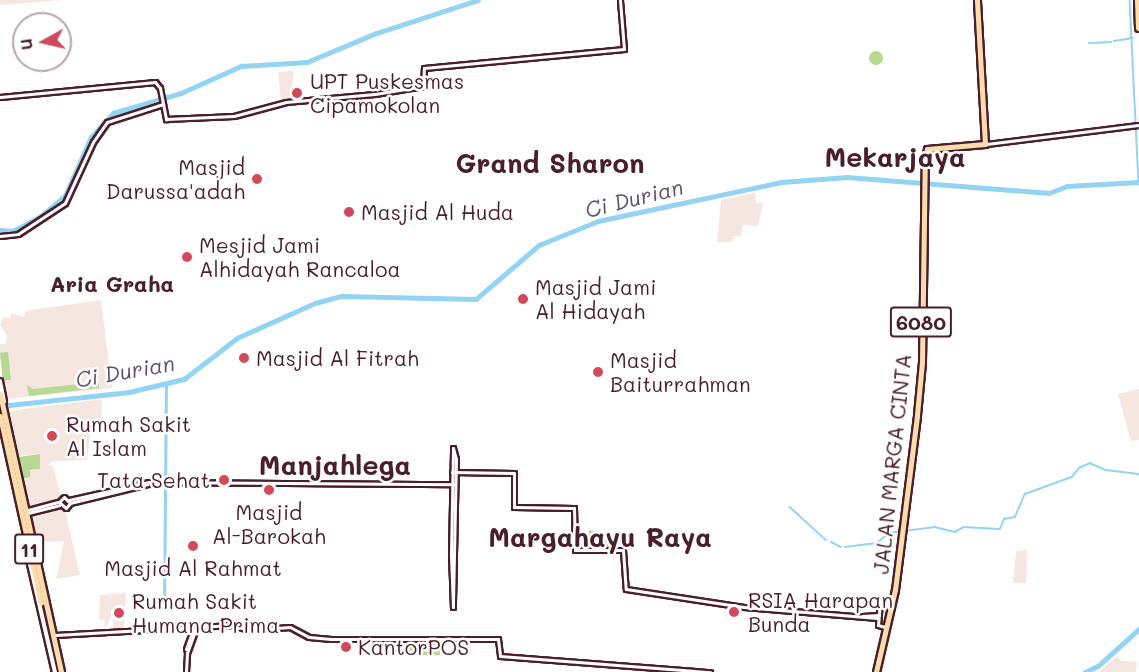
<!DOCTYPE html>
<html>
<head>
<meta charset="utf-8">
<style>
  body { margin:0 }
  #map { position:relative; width:1139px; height:672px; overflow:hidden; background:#fff; font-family:Mali,sans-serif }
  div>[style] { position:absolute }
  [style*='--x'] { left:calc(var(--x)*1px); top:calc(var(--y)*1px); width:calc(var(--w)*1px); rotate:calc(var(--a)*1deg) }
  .built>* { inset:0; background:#f6e6e0 }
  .green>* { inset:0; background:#b7d992; transform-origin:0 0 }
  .round { border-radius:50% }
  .stream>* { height:1.5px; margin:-0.75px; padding:0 0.75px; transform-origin:0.75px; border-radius:0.75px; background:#93d3f4 }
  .canal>* { height:3px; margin:-1.5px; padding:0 1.5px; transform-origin:1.5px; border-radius:1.5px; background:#93d3f4 }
  .river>* { height:4.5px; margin:-2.25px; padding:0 2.25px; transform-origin:2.25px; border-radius:2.25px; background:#93d3f4 }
  .roads { filter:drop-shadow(2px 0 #4a1f2b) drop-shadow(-2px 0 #4a1f2b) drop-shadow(0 2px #4a1f2b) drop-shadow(0 -2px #4a1f2b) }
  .tertiary>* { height:3px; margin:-1.5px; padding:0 1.5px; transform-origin:1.5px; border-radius:1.5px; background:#fff }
  .secondary>* { height:4px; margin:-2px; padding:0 2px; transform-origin:2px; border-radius:2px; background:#fff }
  .primary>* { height:5px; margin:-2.5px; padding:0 2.5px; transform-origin:2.5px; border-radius:2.5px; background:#fcdcac }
  .trunk>* { height:5px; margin:-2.5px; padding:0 2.5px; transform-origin:2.5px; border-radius:2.5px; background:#fcdcac }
  .motorway>* { height:6px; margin:-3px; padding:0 3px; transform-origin:3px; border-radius:3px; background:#fcdcac }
  .dots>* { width:16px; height:16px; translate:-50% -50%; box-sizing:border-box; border:3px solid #fff; border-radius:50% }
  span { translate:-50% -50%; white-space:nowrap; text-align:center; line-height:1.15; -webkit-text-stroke:5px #fff; paint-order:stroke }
  .shield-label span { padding:2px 4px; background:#fff; border:2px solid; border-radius:4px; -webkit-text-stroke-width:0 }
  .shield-label { font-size:20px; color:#4a1f2b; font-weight:700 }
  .poi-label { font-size:21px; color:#4a1f2b }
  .left { translate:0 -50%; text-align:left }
  .right { translate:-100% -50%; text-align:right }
  .street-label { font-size:21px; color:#4a1f2b }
  .water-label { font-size:22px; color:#605567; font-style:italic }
  .neighbourhood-label { font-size:22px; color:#4a1f2b; font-weight:700 }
  .district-label { font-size:27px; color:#4a1f2b; font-weight:700 }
  .north { position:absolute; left:12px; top:12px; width:60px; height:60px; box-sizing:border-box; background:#fff; border:2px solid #b7a5aa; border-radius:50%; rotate:262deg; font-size:16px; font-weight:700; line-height:24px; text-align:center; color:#4a1f2b }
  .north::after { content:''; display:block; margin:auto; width:21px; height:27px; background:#d1495b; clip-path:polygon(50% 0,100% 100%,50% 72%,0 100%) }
</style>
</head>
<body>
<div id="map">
  <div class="built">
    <i style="clip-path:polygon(0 0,62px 0,0 5px)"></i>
    <i style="clip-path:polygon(294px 71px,290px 101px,281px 102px,278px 72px)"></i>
    <i style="clip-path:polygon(755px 193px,756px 203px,763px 203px,758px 226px,743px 225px,741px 236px,733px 236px,732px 242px,717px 242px,721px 200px)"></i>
    <i style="clip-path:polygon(101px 300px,112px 388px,6px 399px,0 358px,0 344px,5px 344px,7px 336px,0 325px,3px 317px,10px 318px,11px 313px,24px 317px,25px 311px)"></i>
    <i style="clip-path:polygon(1139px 389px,1139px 440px,1131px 441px,1118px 394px)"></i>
    <i style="clip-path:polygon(102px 399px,101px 425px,91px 427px,87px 460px,53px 461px,48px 465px,53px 466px,61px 496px,58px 506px,65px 510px,80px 575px,56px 579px,64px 541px,37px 542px,23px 480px,30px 477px,30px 471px,40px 469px,40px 454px,18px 456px,8px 411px)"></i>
    <i style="clip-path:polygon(1027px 550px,1026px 583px,1013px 583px,1016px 551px)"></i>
    <i style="clip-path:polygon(126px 593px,124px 631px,113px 630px,113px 613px,104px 631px,105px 620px,99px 619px,100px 595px)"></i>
    <i style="clip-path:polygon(1117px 656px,1121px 661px,1137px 662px,1136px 672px,1099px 672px)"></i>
  </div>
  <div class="green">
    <i class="round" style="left:869px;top:51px;width:14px;height:14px"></i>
    <i style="left:8px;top:352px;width:28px;height:8px;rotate:84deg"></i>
    <i style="clip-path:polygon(99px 382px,99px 388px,29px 396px,27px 385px,33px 389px)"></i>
    <i style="clip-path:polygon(40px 454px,40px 469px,30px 470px,30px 477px,23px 479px,18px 457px)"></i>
    <i style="clip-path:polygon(609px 529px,609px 549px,589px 549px,589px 530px,606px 535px)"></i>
    <i style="left:440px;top:642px;width:13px;height:30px;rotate:90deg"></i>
  </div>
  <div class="stream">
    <i style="--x:1130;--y:0;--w:182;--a:87.2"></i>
    <i style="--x:1114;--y:41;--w:19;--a:-9"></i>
    <i style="--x:1089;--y:43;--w:2;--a:0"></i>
    <i style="--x:1093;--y:43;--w:18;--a:-3"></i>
    <i style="--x:790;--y:507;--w:49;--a:42.5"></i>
    <i style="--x:831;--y:542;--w:11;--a:27"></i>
    <i style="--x:845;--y:547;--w:32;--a:-7"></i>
    <i style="--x:877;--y:543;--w:16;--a:-40"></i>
    <i style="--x:889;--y:533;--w:46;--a:-7.4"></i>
    <i style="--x:935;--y:527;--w:21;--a:14"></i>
    <i style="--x:955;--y:532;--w:10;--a:-29"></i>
    <i style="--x:964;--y:527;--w:36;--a:3"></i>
    <i style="--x:1000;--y:529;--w:11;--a:-68"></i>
    <i style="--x:1004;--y:519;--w:11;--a:-10"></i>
    <i style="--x:1015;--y:517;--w:25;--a:-67"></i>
    <i style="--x:1025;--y:494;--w:50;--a:-19.9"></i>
    <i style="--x:1072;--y:477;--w:11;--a:-52"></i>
    <i style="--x:1079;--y:468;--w:12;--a:-24"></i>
    <i style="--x:1090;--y:463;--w:17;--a:24"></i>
    <i style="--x:1106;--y:470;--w:33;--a:7"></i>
  </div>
  <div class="canal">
    <i style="--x:164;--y:609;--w:224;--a:-89.5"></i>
  </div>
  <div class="river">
    <i style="--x:0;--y:230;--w:13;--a:4"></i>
    <i style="--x:13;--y:231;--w:32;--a:-28"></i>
    <i style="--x:41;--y:216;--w:31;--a:-40"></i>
    <i style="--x:65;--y:196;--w:64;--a:-66.2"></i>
    <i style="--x:91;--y:137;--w:33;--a:-47"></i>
    <i style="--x:113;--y:113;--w:71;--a:-16.4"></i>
    <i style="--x:181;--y:93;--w:66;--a:-24.2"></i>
    <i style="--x:241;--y:66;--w:66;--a:-3.5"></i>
    <i style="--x:307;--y:62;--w:73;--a:-22.7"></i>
    <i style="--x:374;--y:34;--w:109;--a:-18.1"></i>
    <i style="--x:0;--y:406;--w:130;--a:-6.2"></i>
    <i style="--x:129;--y:392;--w:57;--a:-13.3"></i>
    <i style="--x:184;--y:379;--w:67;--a:-37.7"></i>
    <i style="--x:237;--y:338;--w:85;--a:-24.2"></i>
    <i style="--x:315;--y:303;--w:28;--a:-15"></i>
    <i style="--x:342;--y:296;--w:134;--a:1.3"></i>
    <i style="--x:476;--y:299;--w:83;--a:-40.6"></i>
    <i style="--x:539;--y:245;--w:64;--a:-22.1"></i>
    <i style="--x:598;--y:221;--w:188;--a:-12"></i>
    <i style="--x:782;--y:182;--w:65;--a:-4.4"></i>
    <i style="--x:847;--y:177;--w:203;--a:4.5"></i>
    <i style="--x:1049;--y:193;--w:19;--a:-21"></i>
    <i style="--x:1067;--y:186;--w:72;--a:-3.2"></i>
    <i style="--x:1085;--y:672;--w:14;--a:-25"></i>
    <i style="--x:1098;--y:666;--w:55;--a:-42.1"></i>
  </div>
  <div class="roads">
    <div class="tertiary">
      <i style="--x:0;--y:97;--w:156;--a:-5.5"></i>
      <i style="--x:155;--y:82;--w:8;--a:50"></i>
      <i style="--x:160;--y:88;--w:32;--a:79"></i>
      <i style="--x:166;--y:119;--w:68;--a:-2.5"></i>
      <i style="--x:234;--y:116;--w:54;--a:-15.1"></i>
      <i style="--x:286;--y:102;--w:89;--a:-5.1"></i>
      <i style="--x:375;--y:94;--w:49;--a:-9.5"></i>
      <i style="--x:423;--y:86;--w:18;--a:-87"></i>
      <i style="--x:424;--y:68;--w:201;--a:-5.4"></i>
      <i style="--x:624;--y:49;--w:49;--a:-94.7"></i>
      <i style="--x:986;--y:144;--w:154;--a:-7.1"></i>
      <i style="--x:0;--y:236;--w:18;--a:-6"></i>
      <i style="--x:18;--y:234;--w:56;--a:-33.4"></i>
      <i style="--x:65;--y:203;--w:67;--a:-65.3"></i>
      <i style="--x:93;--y:142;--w:24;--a:-55"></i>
      <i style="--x:107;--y:122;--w:59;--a:-17.8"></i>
      <i style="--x:453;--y:448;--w:11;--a:75"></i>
      <i style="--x:456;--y:459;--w:148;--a:91.2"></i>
      <i style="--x:453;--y:607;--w:52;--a:-92.2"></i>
      <i style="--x:451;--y:555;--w:107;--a:-88.9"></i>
      <i style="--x:452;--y:472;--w:62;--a:0.9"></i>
      <i style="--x:514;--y:473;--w:34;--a:90"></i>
      <i style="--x:514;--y:507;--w:60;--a:1"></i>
      <i style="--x:574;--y:508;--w:42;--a:88.6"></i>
      <i style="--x:575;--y:550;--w:48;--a:0"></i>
      <i style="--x:623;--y:550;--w:39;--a:86"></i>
      <i style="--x:626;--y:589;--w:119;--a:8.7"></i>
      <i style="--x:744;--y:607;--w:134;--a:4.7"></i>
      <i style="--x:69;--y:500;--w:82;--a:-12.7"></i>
      <i style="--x:149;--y:482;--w:306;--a:0.4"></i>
      <i style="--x:70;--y:503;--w:8;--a:-135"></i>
      <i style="--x:64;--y:497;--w:7;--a:135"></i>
      <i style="--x:59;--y:502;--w:9;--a:41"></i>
      <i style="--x:66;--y:508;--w:6;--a:-51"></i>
      <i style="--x:70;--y:503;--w:80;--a:-13.7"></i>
      <i style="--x:28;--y:510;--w:31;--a:-15"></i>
      <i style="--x:28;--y:513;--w:32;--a:-14"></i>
      <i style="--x:862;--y:616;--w:17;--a:-3"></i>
      <i style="--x:885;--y:627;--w:7;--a:-164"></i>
      <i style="--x:878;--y:625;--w:21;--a:-85"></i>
      <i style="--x:880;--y:604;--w:12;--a:-5"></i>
      <i style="--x:55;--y:635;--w:178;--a:-3.2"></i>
      <i style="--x:233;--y:625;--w:17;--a:17"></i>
      <i style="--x:249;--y:630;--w:41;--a:-4.2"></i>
      <i style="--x:290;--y:627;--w:21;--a:28"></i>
      <i style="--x:309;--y:637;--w:22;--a:5"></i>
      <i style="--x:331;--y:639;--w:167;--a:0"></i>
      <i style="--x:498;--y:639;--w:17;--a:83"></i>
      <i style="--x:500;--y:656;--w:211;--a:4.4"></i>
      <i style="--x:186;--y:649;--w:23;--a:-70"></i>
      <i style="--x:186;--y:672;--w:19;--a:-87"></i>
      <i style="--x:187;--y:653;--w:29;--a:-70"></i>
    </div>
    <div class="secondary">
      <i style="--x:0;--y:381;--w:21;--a:79"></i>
      <i style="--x:24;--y:538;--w:138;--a:77"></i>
    </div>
    <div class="primary">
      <i style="--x:876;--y:672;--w:84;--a:-77"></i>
      <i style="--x:895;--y:590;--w:176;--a:-82.8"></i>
      <i style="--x:917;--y:415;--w:53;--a:-84.6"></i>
      <i style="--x:922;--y:362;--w:205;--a:-89.2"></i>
      <i style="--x:925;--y:157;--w:8;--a:-76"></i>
      <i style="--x:927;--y:149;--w:58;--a:-4.9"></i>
      <i style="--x:985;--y:144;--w:144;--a:-93.2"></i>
    </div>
    <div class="trunk">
      <i style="--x:0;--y:394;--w:285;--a:77.6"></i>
      <i style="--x:0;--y:416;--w:191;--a:77.6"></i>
    </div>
    <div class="motorway">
      <i style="--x:1138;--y:0;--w:28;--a:88"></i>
    </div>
  </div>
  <div class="dots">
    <i style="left:297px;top:93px;background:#d1495b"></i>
    <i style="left:257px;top:179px;background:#d1495b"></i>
    <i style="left:349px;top:212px;background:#d1495b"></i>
    <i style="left:187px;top:257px;background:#d1495b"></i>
    <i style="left:523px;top:299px;background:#d1495b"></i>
    <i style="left:244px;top:358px;background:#d1495b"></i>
    <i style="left:598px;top:372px;background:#d1495b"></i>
    <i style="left:52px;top:436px;background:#d1495b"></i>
    <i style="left:224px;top:480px;background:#d1495b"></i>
    <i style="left:269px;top:490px;background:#d1495b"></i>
    <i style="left:193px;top:546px;background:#d1495b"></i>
    <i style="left:734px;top:612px;background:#d1495b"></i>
    <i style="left:119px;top:613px;background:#d1495b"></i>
    <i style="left:346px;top:647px;background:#d1495b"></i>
  </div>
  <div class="shield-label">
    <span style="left:921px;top:322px">6080</span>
    <span style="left:29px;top:549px">11</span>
  </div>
  <div class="poi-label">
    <span class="left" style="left:310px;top:93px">UPT Puskesmas<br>Cipamokolan</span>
    <span class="right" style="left:245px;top:179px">Masjid<br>Darussa'adah</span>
    <span class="left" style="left:361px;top:212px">Masjid Al Huda</span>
    <span class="left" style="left:199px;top:257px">Mesjid Jami<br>Alhidayah Rancaloa</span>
    <span class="left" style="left:535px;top:299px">Masjid Jami<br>Al Hidayah</span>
    <span class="left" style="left:256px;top:358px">Masjid Al Fitrah</span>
    <span class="left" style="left:610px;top:372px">Masjid<br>Baiturrahman</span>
    <span class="left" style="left:66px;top:436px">Rumah Sakit<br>Al Islam</span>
    <span class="right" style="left:210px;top:480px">Tata Sehat</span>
    <span style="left:269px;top:524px">Masjid<br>Al-Barokah</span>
    <span style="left:193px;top:568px">Masjid Al Rahmat</span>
    <span class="left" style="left:748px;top:612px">RSIA Harapan<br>Bunda</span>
    <span class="left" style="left:132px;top:613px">Rumah Sakit<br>Humana Prima</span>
    <span class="left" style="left:358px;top:647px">KantorPOS</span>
  </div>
  <div class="street-label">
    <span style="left:892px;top:464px;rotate:-84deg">JALAN MARGA CINTA</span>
  </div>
  <div class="water-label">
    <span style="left:634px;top:198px;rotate:-14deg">Ci Durian</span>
    <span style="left:125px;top:371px;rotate:-10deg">Ci Durian</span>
  </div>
  <div class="neighbourhood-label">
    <span style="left:112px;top:284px">Aria Graha</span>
  </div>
  <div class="district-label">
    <span style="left:895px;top:157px">Mekarjaya</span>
    <span style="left:550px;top:163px">Grand Sharon</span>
    <span style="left:335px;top:465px">Manjahlega</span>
    <span style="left:600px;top:537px">Margahayu Raya</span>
  </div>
  <div class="north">U</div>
</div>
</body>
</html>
